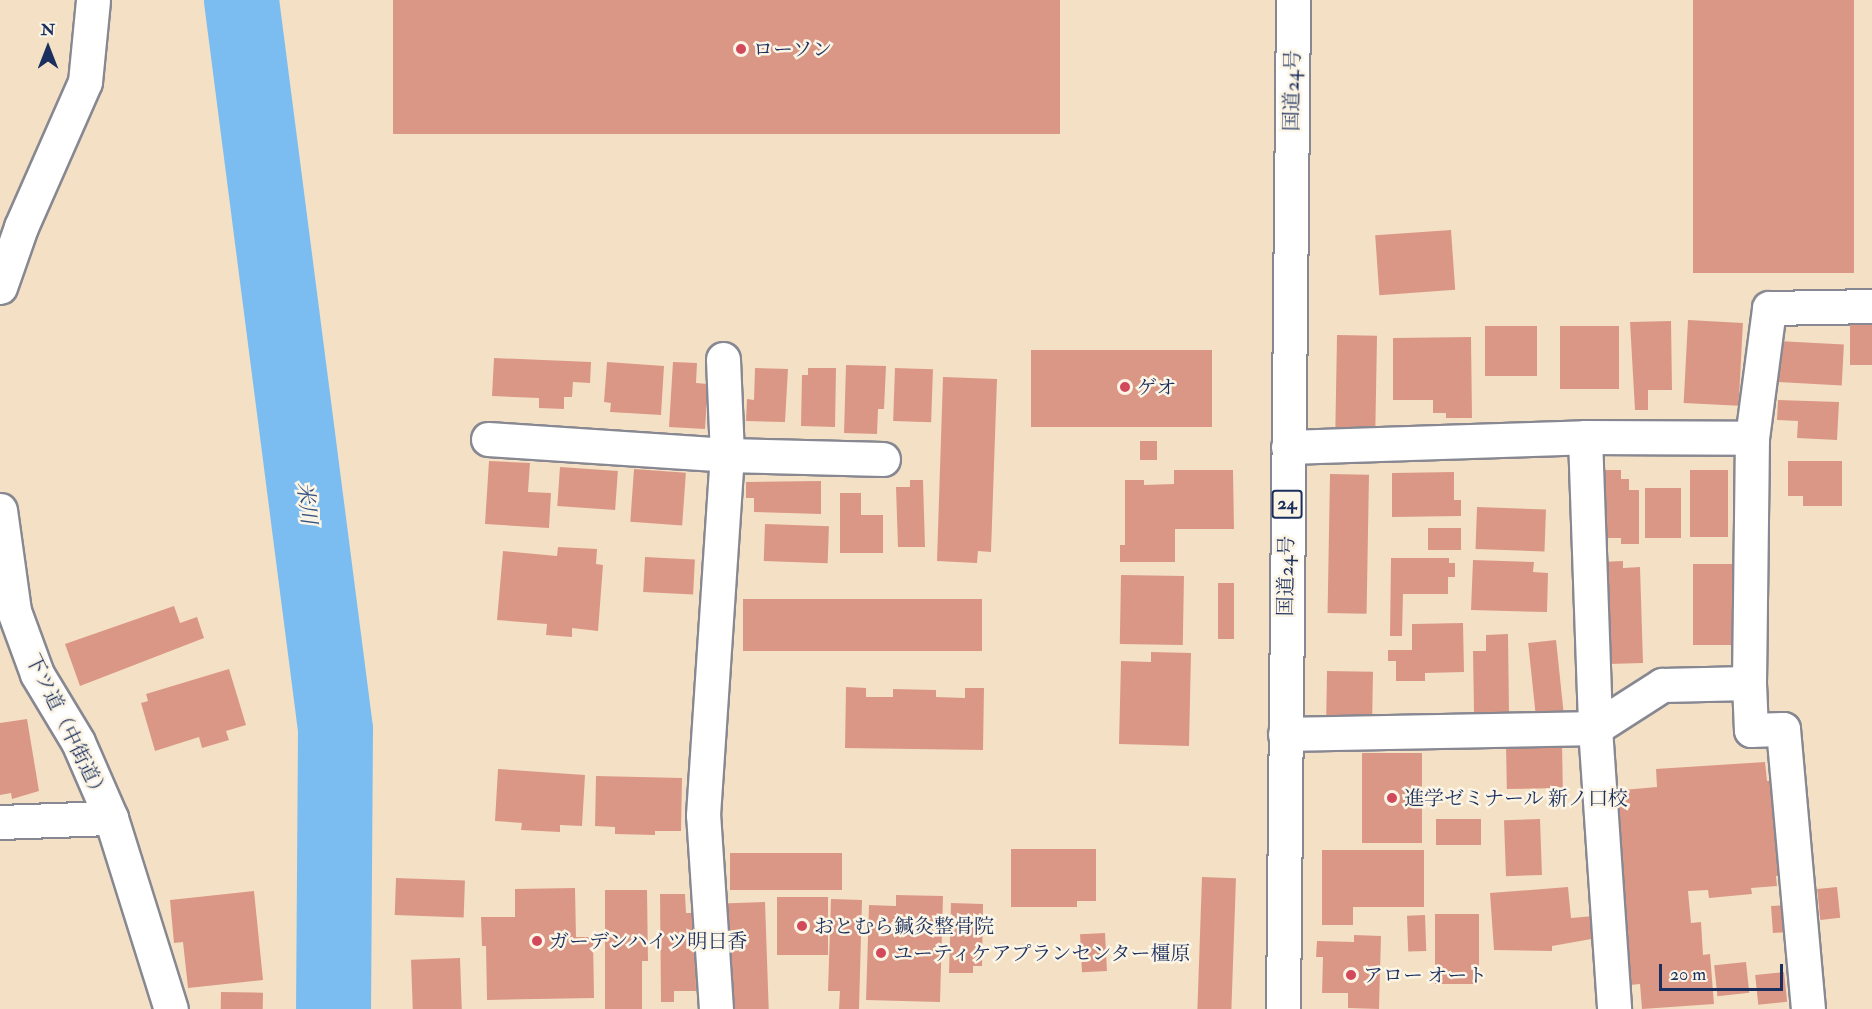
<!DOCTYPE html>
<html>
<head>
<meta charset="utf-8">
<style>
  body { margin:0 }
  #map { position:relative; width:1872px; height:1009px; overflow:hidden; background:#f4e1c5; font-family:"IM FELL Double Pica","Noto Serif JP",serif }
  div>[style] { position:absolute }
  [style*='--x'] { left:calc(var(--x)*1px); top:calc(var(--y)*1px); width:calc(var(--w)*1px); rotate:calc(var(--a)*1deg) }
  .river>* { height:75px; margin:-37.5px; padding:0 37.5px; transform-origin:37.5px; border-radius:37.5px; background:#7cbdf1 }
  .building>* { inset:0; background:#db9786; transform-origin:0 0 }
  .roads { filter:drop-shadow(2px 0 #888892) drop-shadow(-2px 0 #888892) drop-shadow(0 2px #888892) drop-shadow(0 -2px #888892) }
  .street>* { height:33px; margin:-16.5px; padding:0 16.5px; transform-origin:16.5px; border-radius:16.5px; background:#fff }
  .highway>* { height:33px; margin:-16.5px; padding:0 16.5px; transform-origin:16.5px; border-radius:16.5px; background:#fff }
  .dots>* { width:16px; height:16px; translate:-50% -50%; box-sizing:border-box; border:3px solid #fcf5e5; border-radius:50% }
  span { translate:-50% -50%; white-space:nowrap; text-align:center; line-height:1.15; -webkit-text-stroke:5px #fcf5e5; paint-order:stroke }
  .shield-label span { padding:2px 4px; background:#fcf5e5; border:2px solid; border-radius:4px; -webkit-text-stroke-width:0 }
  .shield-label { font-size:18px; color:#1b2f5e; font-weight:700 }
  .poi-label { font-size:20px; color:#1b2f5e }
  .left { translate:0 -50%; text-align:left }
  .street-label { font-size:20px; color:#1b2f5e }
  .water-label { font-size:21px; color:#335283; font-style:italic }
  .north { position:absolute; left:18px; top:18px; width:60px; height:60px; -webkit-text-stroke:4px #fcf5e5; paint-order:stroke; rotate:0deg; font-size:16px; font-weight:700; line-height:24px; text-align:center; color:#1b2f5e }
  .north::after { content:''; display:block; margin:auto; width:21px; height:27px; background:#1b2f5e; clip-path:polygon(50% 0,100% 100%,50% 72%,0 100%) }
  .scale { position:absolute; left:1659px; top:964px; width:124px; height:27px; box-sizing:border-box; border:3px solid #1b2f5e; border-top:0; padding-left:8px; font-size:18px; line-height:21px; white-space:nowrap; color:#1b2f5e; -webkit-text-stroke:4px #fcf5e5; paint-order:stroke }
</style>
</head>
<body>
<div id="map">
  <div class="river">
    <i style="--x:241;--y:0;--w:735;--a:82.65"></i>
    <i style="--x:335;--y:729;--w:280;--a:90.4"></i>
  </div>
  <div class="building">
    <i style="left:393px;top:0;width:667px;height:134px"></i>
    <i style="left:1693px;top:0;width:161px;height:273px"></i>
    <i style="left:1451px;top:230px;width:60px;height:76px;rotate:86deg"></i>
    <i style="left:1688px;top:320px;width:55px;height:83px;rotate:3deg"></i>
    <i style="clip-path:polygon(1671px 321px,1672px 390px,1648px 390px,1648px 410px,1635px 410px,1630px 322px)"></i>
    <i style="left:1850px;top:325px;width:22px;height:40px"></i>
    <i style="left:1485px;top:326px;width:52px;height:50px"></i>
    <i style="left:1560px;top:326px;width:59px;height:63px"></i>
    <i style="left:1337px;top:335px;width:40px;height:92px;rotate:1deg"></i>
    <i style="clip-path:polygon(1471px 337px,1472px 418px,1446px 418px,1446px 413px,1433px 413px,1433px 400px,1393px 400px,1393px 338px)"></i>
    <i style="left:1778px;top:341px;width:66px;height:41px;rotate:3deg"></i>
    <i style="left:1031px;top:350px;width:181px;height:77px"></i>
    <i style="clip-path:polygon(494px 358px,591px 362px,590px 383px,573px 382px,572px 397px,564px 397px,564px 409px,539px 408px,539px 398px,492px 396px)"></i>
    <i style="clip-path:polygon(607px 362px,664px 366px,661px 415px,610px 412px,611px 403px,604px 402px)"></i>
    <i style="clip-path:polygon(673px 362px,697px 363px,696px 383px,708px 384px,705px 429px,669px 427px)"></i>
    <i style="clip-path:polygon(846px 365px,886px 366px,884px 409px,878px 409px,877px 434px,844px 433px)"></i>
    <i style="clip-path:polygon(755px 368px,788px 369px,785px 422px,746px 421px,747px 399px,754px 400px)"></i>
    <i style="clip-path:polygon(808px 368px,836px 368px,835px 427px,801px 426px,802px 375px,808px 375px)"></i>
    <i style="left:895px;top:368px;width:38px;height:53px;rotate:2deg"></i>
    <i style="clip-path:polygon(943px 377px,997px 379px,991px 552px,978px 551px,977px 563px,937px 561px)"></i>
    <i style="clip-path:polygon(1778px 400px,1839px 402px,1837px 440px,1797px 438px,1798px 421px,1777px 420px)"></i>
    <i style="left:1140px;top:441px;width:17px;height:19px"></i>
    <i style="clip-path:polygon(489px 461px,530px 463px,528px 492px,551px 493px,549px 528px,485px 524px)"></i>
    <i style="clip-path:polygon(1788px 461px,1842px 461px,1842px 506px,1803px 506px,1803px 496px,1788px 496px)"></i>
    <i style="left:560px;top:467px;width:58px;height:39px;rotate:4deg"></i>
    <i style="left:634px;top:469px;width:52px;height:53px;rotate:4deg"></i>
    <i style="clip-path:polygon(1174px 470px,1233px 470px,1234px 529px,1175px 529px,1175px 562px,1120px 562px,1120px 545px,1125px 545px,1125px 480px,1144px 480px,1144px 485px,1174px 484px)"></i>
    <i style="clip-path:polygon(1597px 470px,1621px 470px,1621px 479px,1629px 479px,1629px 490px,1639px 490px,1639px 544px,1621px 544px,1621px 538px,1597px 538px)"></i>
    <i style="left:1690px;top:470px;width:38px;height:67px"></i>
    <i style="clip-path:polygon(1454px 472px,1454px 500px,1461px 500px,1461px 516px,1392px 517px,1392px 473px)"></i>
    <i style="left:1330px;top:474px;width:39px;height:139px;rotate:1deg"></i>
    <i style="clip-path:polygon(910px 480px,923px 480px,925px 547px,898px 547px,896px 487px,910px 487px)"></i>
    <i style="clip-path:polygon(821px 481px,821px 514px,754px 512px,754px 498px,746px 498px,746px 482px)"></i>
    <i style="left:1645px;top:488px;width:36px;height:50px"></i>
    <i style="clip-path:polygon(840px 493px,861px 493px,861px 515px,883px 515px,883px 553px,840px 553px)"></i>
    <i style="left:1477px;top:507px;width:69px;height:42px;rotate:2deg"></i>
    <i style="left:765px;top:524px;width:64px;height:37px;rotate:2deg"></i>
    <i style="left:1428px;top:528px;width:33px;height:22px"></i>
    <i style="clip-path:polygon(558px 547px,597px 549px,596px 564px,603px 565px,598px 631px,572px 628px,572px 637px,546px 635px,547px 624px,497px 620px,503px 551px,557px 556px)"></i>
    <i style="left:645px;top:557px;width:50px;height:35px;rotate:3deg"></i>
    <i style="clip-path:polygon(1391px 558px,1449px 558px,1449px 563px,1455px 563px,1455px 577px,1448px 577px,1448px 594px,1403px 594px,1402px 636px,1390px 636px)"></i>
    <i style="clip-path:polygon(1473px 560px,1534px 562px,1533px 572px,1548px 573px,1547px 612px,1471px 610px)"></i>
    <i style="clip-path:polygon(1623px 561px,1623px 568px,1640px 567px,1643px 663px,1609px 664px,1601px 562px)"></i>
    <i style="left:1693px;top:564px;width:43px;height:81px"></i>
    <i style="left:1121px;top:575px;width:63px;height:69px;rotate:1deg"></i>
    <i style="left:1218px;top:583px;width:16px;height:56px"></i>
    <i style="left:743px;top:599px;width:239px;height:52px"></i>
    <i style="clip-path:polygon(174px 606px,180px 623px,197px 617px,204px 638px,80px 686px,65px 644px)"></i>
    <i style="clip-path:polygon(1463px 623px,1464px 672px,1425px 673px,1425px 681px,1396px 681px,1396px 661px,1388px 661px,1388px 650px,1412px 650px,1412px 624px)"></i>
    <i style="clip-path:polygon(1508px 634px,1509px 712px,1474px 713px,1473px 651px,1486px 651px,1486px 635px)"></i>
    <i style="left:1556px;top:640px;width:75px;height:28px;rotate:84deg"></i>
    <i style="clip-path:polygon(1151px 652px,1191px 653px,1189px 746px,1119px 744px,1121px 661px,1151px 662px)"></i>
    <i style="clip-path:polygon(229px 669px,246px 725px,226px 731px,229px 740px,202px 748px,199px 737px,155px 751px,141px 703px,148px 701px,146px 694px)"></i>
    <i style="left:1327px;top:671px;width:46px;height:49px;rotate:1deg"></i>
    <i style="clip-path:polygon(846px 687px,866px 688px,866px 697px,893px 697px,893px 689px,936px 690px,936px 697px,965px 698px,965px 688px,984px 688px,983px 750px,845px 748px)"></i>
    <i style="clip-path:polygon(27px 719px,39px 791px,12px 799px,11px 793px,0 795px,0 723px)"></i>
    <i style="left:1562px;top:742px;width:46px;height:56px;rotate:89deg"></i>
    <i style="left:1362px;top:753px;width:60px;height:90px"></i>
    <i style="clip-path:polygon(1765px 762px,1767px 781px,1773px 781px,1780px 876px,1776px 876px,1777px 886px,1751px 888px,1752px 894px,1709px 898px,1708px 890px,1688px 891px,1691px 923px,1701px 922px,1703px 955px,1710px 954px,1714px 1004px,1642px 1009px,1640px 984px,1630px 985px,1611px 791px,1657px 787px,1656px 769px)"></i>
    <i style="clip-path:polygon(498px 769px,585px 775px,582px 826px,560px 825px,560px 832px,521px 830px,522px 823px,495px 821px)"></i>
    <i style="clip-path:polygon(596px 776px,682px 778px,681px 831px,655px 831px,655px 835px,615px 834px,615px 827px,595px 826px)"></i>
    <i style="left:1436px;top:819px;width:45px;height:26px"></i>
    <i style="left:1540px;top:819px;width:56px;height:36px;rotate:88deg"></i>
    <i style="clip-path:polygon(1011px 849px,1096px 849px,1096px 901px,1077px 901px,1077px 907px,1011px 907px)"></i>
    <i style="clip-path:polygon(1322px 850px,1424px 850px,1424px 907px,1353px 907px,1353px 925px,1322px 925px)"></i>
    <i style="left:730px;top:853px;width:112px;height:37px"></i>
    <i style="left:1202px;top:877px;width:34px;height:132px;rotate:2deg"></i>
    <i style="left:396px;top:878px;width:69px;height:37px;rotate:2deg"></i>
    <i style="clip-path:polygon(1568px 887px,1571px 918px,1594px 916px,1597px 938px,1552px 946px,1552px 951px,1494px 950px,1490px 893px)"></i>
    <i style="left:1837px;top:887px;width:31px;height:20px;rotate:84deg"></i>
    <i style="clip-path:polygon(575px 888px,576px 937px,593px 937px,594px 998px,487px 1000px,486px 946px,482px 946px,481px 917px,515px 917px,515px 889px)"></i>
    <i style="clip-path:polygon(605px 890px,647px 890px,648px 961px,642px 961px,642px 1009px,605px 1009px)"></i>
    <i style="clip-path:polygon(254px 891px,263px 980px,188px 988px,183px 942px,174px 943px,170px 900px)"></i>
    <i style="clip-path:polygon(660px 894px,685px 894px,686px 913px,695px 913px,696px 991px,674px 991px,674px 1002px,661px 1002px)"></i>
    <i style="clip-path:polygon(896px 895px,943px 896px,940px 1002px,866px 1000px,869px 905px,896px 906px)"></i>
    <i style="left:777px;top:897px;width:51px;height:58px"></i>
    <i style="clip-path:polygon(831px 899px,862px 900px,859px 1009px,839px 1009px,840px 991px,828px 991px)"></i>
    <i style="left:765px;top:902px;width:107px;height:42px;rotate:88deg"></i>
    <i style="clip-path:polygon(951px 903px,983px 904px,982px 966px,973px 966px,973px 973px,949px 973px)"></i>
    <i style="left:1787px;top:905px;width:27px;height:16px;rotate:86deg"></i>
    <i style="left:1479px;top:914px;width:70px;height:44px;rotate:90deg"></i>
    <i style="left:1425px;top:915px;width:36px;height:18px;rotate:88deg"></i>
    <i style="left:1105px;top:933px;width:38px;height:25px;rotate:87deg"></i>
    <i style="clip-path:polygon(1354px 935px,1381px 936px,1379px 1009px,1348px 1008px,1348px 993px,1322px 993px,1323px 957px,1316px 957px,1317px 941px,1354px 942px)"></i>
    <i style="left:460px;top:958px;width:51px;height:49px;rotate:88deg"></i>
    <i style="left:1746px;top:962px;width:31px;height:32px;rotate:84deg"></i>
    <i style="left:1784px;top:972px;width:30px;height:29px;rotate:84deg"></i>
    <i style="left:221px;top:992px;width:42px;height:17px;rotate:1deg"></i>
  </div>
  <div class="roads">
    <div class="street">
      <i style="--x:0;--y:287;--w:64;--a:-70.7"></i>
      <i style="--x:21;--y:227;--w:158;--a:-66.2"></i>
      <i style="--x:85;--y:82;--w:82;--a:-84.4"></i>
      <i style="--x:1585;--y:437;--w:291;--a:88"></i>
      <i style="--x:1595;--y:728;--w:282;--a:86.1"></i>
      <i style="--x:488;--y:439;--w:240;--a:3.8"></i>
      <i style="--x:727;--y:455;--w:156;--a:1.5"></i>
      <i style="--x:1288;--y:447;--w:297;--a:-1.9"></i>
      <i style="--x:1585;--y:437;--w:167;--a:0.3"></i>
      <i style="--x:1752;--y:438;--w:131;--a:-82.5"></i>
      <i style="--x:1769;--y:308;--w:103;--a:-1.1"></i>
      <i style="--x:0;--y:510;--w:102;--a:82.1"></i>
      <i style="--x:14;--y:611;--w:67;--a:69.9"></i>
      <i style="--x:37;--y:674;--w:79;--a:58.9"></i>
      <i style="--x:78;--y:742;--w:83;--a:66.5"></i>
      <i style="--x:111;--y:818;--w:200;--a:72.6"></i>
      <i style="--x:1749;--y:683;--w:47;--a:87.6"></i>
      <i style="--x:1751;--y:730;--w:32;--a:-2"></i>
      <i style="--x:1783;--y:729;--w:281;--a:84.9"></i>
      <i style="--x:1285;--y:734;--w:310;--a:-1.1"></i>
      <i style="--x:1595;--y:728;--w:80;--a:-32.7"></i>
      <i style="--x:1662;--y:685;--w:87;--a:-1.3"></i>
      <i style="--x:1749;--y:683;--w:245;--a:-89.3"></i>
      <i style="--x:0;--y:822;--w:111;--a:-2.1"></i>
      <i style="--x:716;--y:1009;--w:194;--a:-93.8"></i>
      <i style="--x:703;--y:815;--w:361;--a:-86.2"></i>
      <i style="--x:727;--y:455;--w:96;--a:-92.4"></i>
    </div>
    <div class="highway">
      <i style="--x:1283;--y:1009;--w:1009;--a:-89.43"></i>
    </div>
  </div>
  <div class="dots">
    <i style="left:741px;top:49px;background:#d1495b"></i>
    <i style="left:1125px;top:387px;background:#d1495b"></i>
    <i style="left:1392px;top:798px;background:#d1495b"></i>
    <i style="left:802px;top:926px;background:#d1495b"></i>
    <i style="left:537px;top:941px;background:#d1495b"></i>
    <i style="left:881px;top:953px;background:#d1495b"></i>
    <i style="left:1351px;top:975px;background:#d1495b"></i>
  </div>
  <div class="shield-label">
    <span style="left:1287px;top:504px">24</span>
  </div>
  <div class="poi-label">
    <span class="left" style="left:753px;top:49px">ローソン</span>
    <span class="left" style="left:1137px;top:387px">ゲオ</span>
    <span class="left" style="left:1404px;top:798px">進学ゼミナール 新ノ口校</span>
    <span class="left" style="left:814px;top:926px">おとむら鍼灸整骨院</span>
    <span class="left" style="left:549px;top:941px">ガーデンハイツ明日香</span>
    <span class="left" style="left:893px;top:953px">ユーティケアプランセンター橿原</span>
    <span class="left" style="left:1363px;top:975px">アロー オート</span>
  </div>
  <div class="street-label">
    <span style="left:1292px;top:91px;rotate:-89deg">国道24号</span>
    <span style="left:1286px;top:576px;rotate:-89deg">国道24号</span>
    <span style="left:67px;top:727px;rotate:64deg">下ツ道（中街道）</span>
  </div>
  <div class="water-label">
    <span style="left:306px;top:503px;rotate:83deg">米川</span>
  </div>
  <div class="north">N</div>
  <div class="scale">20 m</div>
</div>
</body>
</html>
